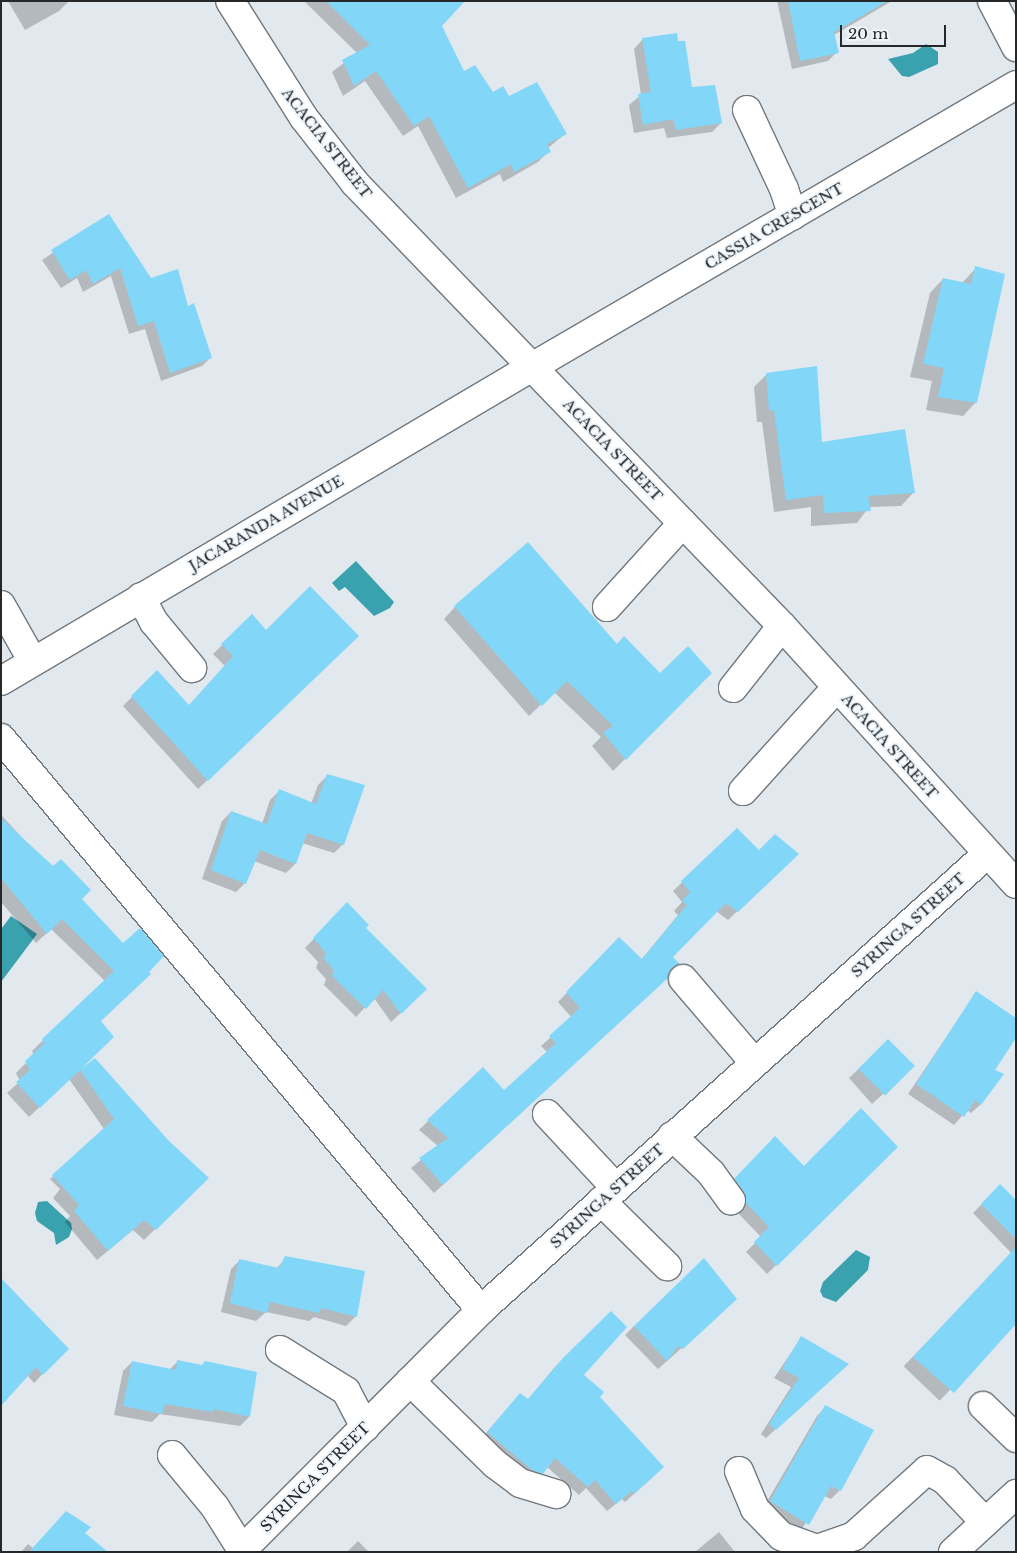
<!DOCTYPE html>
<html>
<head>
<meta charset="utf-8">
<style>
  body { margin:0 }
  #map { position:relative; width:1017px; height:1553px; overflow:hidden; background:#e1e8ee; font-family:"Libre Baskerville",serif }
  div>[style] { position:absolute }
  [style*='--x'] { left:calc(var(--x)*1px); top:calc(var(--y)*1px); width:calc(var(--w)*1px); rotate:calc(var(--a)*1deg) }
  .water>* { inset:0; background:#3aa2ae }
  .shadow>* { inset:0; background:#0003; transform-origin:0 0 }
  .building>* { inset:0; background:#82d7f8; transform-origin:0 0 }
  .roads { filter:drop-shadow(1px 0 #72787d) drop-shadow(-1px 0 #72787d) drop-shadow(0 1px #72787d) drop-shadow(0 -1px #72787d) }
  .street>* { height:28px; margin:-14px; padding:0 14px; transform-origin:14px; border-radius:14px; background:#fff }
  .secondary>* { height:28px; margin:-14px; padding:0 14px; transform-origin:14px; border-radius:14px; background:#fff }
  span { translate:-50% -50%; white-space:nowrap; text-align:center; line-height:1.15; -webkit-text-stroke:4px #eef5fb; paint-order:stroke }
  .street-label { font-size:15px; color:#252729 }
  .frame { position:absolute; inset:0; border:2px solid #252729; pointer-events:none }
  .scale { position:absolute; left:840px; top:25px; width:106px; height:22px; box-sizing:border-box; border:2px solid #252729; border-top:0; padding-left:6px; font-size:15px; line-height:18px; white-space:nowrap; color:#252729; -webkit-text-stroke:4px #eef5fb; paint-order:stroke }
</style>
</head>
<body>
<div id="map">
  <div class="water">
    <i style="clip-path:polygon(926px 44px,938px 52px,938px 64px,909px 77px,902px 76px,888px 59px,913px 53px)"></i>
    <i style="clip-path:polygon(356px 561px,394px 602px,390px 608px,374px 616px,345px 587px,339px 591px,332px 583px)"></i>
    <i style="clip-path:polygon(11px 916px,37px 934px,1px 982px,1px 929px)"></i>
    <i style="clip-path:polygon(47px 1201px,71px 1223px,72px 1229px,69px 1237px,56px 1245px,54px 1233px,37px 1221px,35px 1213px,38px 1202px)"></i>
    <i style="clip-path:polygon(856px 1250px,870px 1257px,868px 1270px,836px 1302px,823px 1297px,820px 1291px,823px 1282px)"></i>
  </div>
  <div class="shadow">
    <i style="clip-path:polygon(8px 1px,67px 1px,68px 2px,59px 11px,25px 30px)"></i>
    <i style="clip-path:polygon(304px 1px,463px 1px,441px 26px,463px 72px,493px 94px,509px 98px,565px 134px,548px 148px,549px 151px,538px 162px,503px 182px,500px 174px,456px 198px,418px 126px,403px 136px,365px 81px,343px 96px,332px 72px,357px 53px)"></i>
    <i style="clip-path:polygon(777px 1px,892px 1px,834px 35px,837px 52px,828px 61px,792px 69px)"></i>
    <i style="clip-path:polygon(643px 39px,721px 123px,712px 132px,667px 138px,664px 128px,634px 133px,629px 105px,641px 95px,634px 49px)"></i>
    <i style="clip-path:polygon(109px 216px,150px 279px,187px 308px,211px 357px,202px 366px,161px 381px,145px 329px,129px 334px,111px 276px,83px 292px,77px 278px,61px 288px,42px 260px)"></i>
    <i style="clip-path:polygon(976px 268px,976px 402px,963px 416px,926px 410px,932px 381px,910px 377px,930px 293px,943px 279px,962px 283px)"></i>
    <i style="clip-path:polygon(767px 374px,820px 443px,913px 493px,901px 506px,869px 507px,857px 523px,811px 526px,811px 507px,774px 512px,762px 422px,757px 422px,754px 387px)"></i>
    <i style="clip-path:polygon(455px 607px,617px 645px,660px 675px,710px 673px,613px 771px,592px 746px,601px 737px,554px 692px,529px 716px,444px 619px)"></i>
    <i style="clip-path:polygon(252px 615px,266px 632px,348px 645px,198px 789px,123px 706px,157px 672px,189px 706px,225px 666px,213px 654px)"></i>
    <i style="clip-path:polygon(327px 776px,343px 844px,334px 853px,302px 843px,295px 864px,286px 873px,254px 861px,245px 883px,236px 892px,202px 879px,222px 821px,231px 812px,262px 824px,270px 800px,279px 791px,311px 804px,318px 785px)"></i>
    <i style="clip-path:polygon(1px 815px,123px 945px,100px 1022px,79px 1070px,95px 1060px,168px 1142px,207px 1178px,144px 1240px,133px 1230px,97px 1260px,65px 1222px,70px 1216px,53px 1198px,60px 1189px,50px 1179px,104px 1129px,69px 1079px,29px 1117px,7px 1093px,20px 1081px,16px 1073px,34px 1055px,32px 1051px,105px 981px,51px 929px,36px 943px,1px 902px)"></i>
    <i style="clip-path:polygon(737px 830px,759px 851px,797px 854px,728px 920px,716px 911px,671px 957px,678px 964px,657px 987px,434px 1193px,411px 1168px,438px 1146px,419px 1130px,483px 1068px,504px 1092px,547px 1052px,541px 1046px,572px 1018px,558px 1002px,619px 939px,641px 960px,678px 915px,674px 911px,682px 902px,673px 891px)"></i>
    <i style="clip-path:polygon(347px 904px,417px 998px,391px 1022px,374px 998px,356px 1017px,324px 985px,326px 979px,316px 968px,318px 962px,305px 948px)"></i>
    <i style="clip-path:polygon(976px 993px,993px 1071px,1002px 1074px,980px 1105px,971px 1113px,967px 1110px,954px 1125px,908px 1094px)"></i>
    <i style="clip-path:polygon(888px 1041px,904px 1075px,872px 1104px,849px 1078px)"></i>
    <i style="clip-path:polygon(775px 1138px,804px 1167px,896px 1147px,767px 1274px,746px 1252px,761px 1237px,737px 1212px,726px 1189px)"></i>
    <i style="clip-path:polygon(1000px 1186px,1016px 1202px,1016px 1258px,973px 1213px)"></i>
    <i style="clip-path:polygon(286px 1258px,363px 1272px,355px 1317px,346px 1326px,314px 1317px,309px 1321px,266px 1312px,256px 1321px,221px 1312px,231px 1269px,240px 1260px,276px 1269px)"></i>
    <i style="clip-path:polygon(1px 1279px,67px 1349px,34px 1383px,27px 1375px)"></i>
    <i style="left:980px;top:1287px;width:50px;height:110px;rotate:44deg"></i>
    <i style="clip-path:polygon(727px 1308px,658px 1369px,625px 1335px,634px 1326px)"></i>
    <i style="clip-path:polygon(611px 1313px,582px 1375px,654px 1476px,625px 1502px,622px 1499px,607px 1511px,586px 1488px,579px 1495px,547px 1467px,533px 1482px,479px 1441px,520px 1394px,527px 1401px,554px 1368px)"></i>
    <i style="clip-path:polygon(801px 1338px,838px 1373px,766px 1438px,761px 1434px,791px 1387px,774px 1378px)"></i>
    <i style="clip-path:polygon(178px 1361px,249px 1417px,240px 1426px,160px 1414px,152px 1422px,114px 1415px,123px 1371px,132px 1362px,169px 1370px)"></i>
    <i style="clip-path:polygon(826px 1407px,872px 1431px,840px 1490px,831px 1499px,824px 1496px,799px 1533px,762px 1510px,817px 1416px)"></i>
    <i style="clip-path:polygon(719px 1532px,735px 1552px,695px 1552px)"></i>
    <i style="clip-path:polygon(358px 1541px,369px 1552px,347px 1552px)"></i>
    <i style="clip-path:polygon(28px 1544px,33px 1548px,88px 1552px,21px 1552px)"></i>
  </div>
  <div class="building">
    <i style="clip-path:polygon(326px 1px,465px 1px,442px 26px,464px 71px,475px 65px,493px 92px,503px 86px,509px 96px,537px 82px,567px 134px,547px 144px,551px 152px,514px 172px,511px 164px,468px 188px,429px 116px,414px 126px,376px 71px,354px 86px,342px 60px,370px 45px)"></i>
    <i style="clip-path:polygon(788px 1px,887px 1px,834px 32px,839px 53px,800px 61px)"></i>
    <i style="clip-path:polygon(677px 33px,678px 41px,685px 41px,692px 87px,715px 85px,722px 123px,676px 130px,673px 119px,643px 125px,638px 94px,651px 92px,642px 38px)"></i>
    <i style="clip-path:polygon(109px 214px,151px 278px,178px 269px,188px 306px,194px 303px,212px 358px,170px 373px,154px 321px,138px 326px,120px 268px,93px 284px,86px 270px,70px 280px,51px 250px)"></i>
    <i style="clip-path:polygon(975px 266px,1005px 274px,977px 403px,938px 397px,944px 368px,923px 364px,943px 278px,971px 284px)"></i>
    <i style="clip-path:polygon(817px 366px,822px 442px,905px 429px,915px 493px,868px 496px,871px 511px,824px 513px,823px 495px,786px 500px,774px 410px,769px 411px,766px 373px)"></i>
    <i style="clip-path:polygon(528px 542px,617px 644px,624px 636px,660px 673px,688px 646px,712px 673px,626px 760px,603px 733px,613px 726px,567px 681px,542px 706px,454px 606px)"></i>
    <i style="clip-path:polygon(310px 586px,359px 636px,208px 781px,131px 696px,157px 670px,189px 705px,233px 656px,221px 644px,252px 614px,266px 630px)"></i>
    <i style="clip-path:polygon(327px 774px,365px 785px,344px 845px,307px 833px,296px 864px,260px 850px,246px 884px,211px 870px,231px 811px,267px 824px,279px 789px,316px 804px)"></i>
    <i style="clip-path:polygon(1px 818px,53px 866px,61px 859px,91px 890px,82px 899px,123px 943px,140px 928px,164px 956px,149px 972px,151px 974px,101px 1021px,114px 1037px,81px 1069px,95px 1058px,169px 1141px,209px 1178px,156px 1230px,144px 1220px,108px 1251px,74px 1211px,79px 1205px,52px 1175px,114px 1119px,80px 1070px,40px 1108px,16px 1082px,30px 1070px,25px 1061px,44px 1044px,42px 1039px,114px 971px,62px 919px,47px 934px,1px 878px)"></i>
    <i style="clip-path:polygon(737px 828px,759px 850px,775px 834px,799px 854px,738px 912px,726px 903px,673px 957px,680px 964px,673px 967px,668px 978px,443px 1185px,419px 1158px,448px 1138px,427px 1120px,483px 1067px,504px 1090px,556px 1043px,549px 1036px,580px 1008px,566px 992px,619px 937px,642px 959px,687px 905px,682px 901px,690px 892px,681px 881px)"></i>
    <i style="clip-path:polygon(347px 902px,369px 925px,366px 928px,427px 989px,401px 1014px,383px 990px,366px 1009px,332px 976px,334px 970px,324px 959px,326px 953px,313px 938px)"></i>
    <i style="clip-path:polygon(976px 991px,1016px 1018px,1016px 1038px,995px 1070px,1004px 1074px,981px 1105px,975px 1100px,964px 1117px,916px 1084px)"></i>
    <i style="left:888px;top:1039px;width:38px;height:42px;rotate:45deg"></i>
    <i style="clip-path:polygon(861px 1108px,898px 1147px,777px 1266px,754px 1242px,769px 1227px,746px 1203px,744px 1192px,734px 1179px,775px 1136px,804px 1166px)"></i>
    <i style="clip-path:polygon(1000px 1184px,1016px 1200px,1016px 1239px,981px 1204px)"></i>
    <i style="clip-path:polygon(1016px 1247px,1016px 1324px,954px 1393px,913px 1357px)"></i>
    <i style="clip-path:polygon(285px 1256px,365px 1271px,357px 1317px,321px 1308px,319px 1313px,270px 1302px,267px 1313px,230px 1303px,239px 1259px,279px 1268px)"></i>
    <i style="clip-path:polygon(704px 1258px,737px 1299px,683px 1349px,678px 1346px,667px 1361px,634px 1326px)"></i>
    <i style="clip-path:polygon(1px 1278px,69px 1349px,43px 1375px,36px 1367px,1px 1406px)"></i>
    <i style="clip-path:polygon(611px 1311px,627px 1327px,584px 1375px,604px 1392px,600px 1397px,664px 1467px,634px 1494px,632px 1491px,616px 1504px,595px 1480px,588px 1487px,555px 1458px,543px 1474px,532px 1470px,487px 1432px,520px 1393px,528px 1399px,563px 1358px)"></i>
    <i style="clip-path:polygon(801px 1336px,849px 1364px,776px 1430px,769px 1424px,799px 1378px,782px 1369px)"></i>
    <i style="clip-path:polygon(177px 1360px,202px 1365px,205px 1361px,257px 1372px,250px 1417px,214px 1409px,213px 1412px,165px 1404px,162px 1414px,123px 1406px,132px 1361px,176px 1370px)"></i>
    <i style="clip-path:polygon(825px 1405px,874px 1430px,841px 1491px,831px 1486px,809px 1525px,770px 1501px)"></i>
    <i style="clip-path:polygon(66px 1511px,91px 1527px,85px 1533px,108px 1552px,29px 1552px)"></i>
  </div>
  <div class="roads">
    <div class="street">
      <i style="--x:992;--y:1;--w:52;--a:62.4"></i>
      <i style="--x:1016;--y:85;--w:560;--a:149.77"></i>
      <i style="--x:532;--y:367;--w:360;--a:46"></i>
      <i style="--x:782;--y:626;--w:348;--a:47.8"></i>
      <i style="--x:747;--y:110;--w:87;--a:64.9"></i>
      <i style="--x:784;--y:189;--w:28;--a:72"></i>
      <i style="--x:141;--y:597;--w:28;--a:63"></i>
      <i style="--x:154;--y:622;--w:60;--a:50.4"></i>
      <i style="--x:1;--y:605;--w:63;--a:60.6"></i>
      <i style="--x:607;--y:607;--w:113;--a:-47.9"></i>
      <i style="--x:733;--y:688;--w:79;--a:-51.7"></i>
      <i style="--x:1;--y:738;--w:747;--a:50"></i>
      <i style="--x:743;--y:791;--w:140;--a:-47.9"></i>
      <i style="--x:683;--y:979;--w:109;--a:49.5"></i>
      <i style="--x:547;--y:1114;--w:101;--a:47"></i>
      <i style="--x:672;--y:1136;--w:54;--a:43.5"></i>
      <i style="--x:711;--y:1173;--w:34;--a:54"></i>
      <i style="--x:601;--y:1201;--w:93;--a:44.6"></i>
      <i style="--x:280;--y:1350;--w:78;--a:31.8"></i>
      <i style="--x:346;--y:1391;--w:41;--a:62.2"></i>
      <i style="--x:410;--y:1381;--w:119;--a:44.3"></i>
      <i style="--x:495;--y:1464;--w:31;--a:37"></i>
      <i style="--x:520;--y:1483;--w:38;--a:17"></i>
      <i style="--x:983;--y:1406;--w:46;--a:44.1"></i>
      <i style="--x:172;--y:1455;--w:67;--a:50.4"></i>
      <i style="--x:215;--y:1507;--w:51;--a:57.9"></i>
      <i style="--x:739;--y:1471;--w:41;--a:67.2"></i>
      <i style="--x:755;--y:1509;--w:37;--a:46"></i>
      <i style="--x:781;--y:1536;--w:38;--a:20"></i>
      <i style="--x:817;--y:1549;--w:39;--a:-19"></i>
      <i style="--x:854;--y:1536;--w:98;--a:-42.1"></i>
      <i style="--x:927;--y:1470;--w:21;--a:29"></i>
      <i style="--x:945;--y:1480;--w:58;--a:46.4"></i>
      <i style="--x:240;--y:1552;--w:342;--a:-45.1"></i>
      <i style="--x:481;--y:1310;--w:681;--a:-42.02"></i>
      <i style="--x:953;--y:1552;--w:86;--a:-42.6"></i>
    </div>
    <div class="secondary">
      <i style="--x:1;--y:681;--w:617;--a:-30.6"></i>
      <i style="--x:532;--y:367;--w:255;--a:-133.9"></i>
      <i style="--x:355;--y:183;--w:83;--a:-128.1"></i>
      <i style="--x:304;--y:118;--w:138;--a:-122.3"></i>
    </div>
  </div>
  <div class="street-label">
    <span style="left:327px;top:143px;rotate:52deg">ACACIA STREET</span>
    <span style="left:774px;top:226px;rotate:-30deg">CASSIA CRESCENT</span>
    <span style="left:613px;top:450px;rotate:46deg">ACACIA STREET</span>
    <span style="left:266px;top:523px;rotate:-30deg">JACARANDA AVENUE</span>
    <span style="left:890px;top:746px;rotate:48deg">ACACIA STREET</span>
    <span style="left:908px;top:925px;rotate:-42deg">SYRINGA STREET</span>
    <span style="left:607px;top:1196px;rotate:-42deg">SYRINGA STREET</span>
    <span style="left:315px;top:1477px;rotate:-45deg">SYRINGA STREET</span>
  </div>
  <div class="frame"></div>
  <div class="scale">20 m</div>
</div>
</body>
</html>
